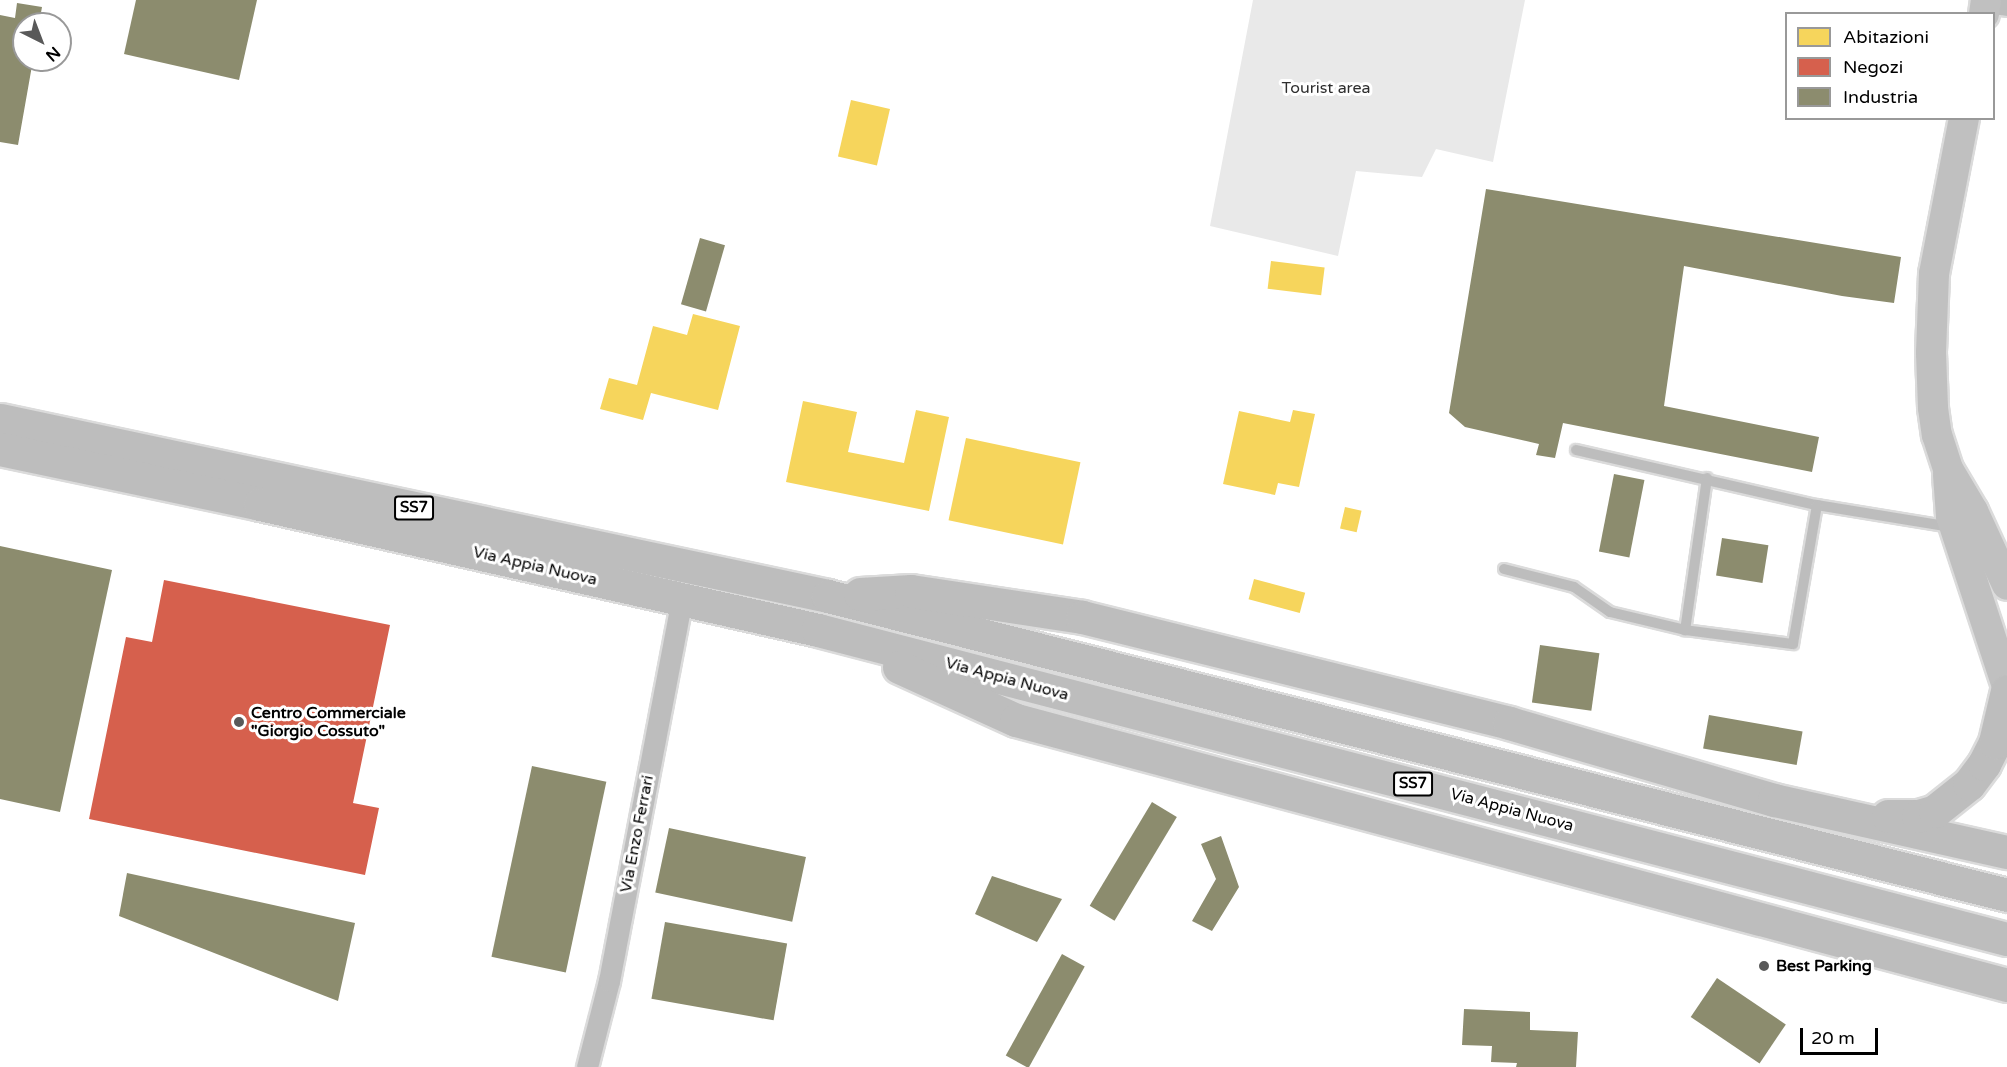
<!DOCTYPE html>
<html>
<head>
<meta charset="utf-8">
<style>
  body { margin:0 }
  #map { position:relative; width:2007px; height:1067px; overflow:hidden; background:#fff; font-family:"Varela Round",sans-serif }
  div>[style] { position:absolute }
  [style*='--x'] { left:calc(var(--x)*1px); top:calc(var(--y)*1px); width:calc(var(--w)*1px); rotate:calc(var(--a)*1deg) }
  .green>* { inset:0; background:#e9e9e9 }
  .homes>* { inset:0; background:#f6d55c; transform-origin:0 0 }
  .shops>* { inset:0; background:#d6604d }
  .industry>* { inset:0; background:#8c8c6e; transform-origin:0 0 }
  .roads { filter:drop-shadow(2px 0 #dbdbdb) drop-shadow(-2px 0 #dbdbdb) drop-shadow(0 2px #dbdbdb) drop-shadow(0 -2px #dbdbdb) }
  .lane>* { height:10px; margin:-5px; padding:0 5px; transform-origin:5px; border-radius:5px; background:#bdbdbd }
  .street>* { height:21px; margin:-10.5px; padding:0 10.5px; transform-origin:10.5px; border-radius:10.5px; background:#bdbdbd }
  .secondary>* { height:30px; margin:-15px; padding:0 15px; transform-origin:15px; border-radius:15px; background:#c0c0c0 }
  .primary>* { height:33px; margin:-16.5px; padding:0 16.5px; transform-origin:16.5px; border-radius:16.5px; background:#bdbdbd }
  .dots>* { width:16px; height:16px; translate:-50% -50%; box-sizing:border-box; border:3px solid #fff; border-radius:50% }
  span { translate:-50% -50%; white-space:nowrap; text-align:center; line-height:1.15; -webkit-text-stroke:6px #fff; paint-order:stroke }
  .shield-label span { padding:2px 4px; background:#fff; border:2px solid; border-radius:4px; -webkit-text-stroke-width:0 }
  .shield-label { font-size:15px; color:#000; font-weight:700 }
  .park-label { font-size:16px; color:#2e2e2e }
  .street-label { font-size:16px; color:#000 }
  .poi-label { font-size:16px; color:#000; font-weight:700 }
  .left { translate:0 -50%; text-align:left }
  .legend { position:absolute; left:1785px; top:12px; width:210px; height:108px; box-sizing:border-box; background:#fff; border:2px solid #999; margin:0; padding:8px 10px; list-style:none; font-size:18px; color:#000 }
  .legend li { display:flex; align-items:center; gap:12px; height:30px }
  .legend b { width:30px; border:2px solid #999 }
  .north { position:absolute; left:12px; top:12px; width:60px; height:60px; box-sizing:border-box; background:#fff; border:2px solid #999; border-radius:50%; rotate:138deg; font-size:16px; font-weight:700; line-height:24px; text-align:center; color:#000 }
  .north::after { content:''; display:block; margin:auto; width:21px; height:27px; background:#595959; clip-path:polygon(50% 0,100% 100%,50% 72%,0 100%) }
  .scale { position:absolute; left:1800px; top:1028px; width:78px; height:27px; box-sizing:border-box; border:3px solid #000; border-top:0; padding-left:8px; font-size:18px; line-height:21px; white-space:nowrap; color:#000; -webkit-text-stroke:4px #fff; paint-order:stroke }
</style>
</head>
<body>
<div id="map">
  <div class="green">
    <i style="clip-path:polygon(1253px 0,1525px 0,1493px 162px,1436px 149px,1422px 177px,1356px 171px,1338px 256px,1210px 226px)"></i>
  </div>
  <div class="homes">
    <i style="left:851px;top:100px;width:40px;height:58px;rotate:13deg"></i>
    <i style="left:1271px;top:261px;width:54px;height:28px;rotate:7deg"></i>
    <i style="clip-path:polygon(693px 314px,740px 326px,718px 410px,651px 393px,643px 420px,600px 409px,609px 378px,637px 385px,653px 326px,687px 335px)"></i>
    <i style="clip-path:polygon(803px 401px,857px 412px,848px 452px,904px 463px,916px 410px,949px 417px,929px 511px,786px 482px)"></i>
    <i style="clip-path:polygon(1293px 410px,1315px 414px,1299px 487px,1278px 483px,1275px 495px,1223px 484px,1239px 411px,1290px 422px)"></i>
    <i style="left:966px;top:438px;width:117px;height:84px;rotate:12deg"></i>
    <i style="left:1345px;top:507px;width:17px;height:22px;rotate:13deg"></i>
    <i style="left:1254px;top:579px;width:53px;height:21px;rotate:15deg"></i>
  </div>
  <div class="shops">
    <i style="clip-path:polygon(164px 580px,390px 625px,353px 803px,379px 808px,365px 875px,89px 819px,126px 637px,152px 642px)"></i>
  </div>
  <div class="industry">
    <i style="clip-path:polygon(136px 0,257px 0,239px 80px,124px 54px)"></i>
    <i style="clip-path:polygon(17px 3px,42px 7px,39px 24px,24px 24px,24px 60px,33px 60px,18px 145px,0 142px,0 15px,15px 18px)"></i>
    <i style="clip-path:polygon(1486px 189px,1901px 257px,1894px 303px,1842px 296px,1684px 266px,1664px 406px,1819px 437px,1812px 472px,1563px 423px,1555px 458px,1536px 455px,1539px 444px,1465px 427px,1449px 413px)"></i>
    <i style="left:700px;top:238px;width:26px;height:69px;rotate:16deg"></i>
    <i style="left:1614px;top:474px;width:31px;height:79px;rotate:11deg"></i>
    <i style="left:1722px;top:538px;width:47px;height:38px;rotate:9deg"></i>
    <i style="clip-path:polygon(0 546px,112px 570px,60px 812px,0 799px)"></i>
    <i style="left:1540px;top:645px;width:60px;height:58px;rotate:8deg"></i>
    <i style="left:1709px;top:715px;width:95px;height:34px;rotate:10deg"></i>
    <i style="left:532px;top:766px;width:76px;height:195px;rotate:12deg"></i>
    <i style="left:1152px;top:802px;width:29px;height:121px;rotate:31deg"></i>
    <i style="left:669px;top:828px;width:140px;height:66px;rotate:12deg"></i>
    <i style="clip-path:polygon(1221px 836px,1239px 887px,1212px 931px,1192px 921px,1216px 879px,1201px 844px)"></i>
    <i style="clip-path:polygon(127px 873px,355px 923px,338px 1001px,119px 916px)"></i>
    <i style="clip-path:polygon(992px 876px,1062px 899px,1037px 942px,975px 914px)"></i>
    <i style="left:665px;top:922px;width:124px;height:78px;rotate:10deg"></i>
    <i style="left:1062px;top:954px;width:26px;height:116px;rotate:29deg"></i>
    <i style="left:1717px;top:978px;width:83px;height:47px;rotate:34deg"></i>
    <i style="clip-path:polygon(1464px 1009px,1530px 1012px,1530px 1030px,1578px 1032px,1576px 1067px,1516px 1067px,1517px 1063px,1491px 1062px,1492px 1046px,1462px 1045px)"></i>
  </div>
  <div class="roads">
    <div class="lane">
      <i style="--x:1576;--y:450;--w:247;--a:12.9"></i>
      <i style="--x:1817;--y:505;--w:137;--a:9.3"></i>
      <i style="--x:1707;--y:478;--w:154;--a:98.2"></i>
      <i style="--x:1685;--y:630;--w:109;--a:7.4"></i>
      <i style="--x:1793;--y:644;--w:141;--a:-80.2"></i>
      <i style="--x:1504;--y:569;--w:72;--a:14.4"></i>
      <i style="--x:1574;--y:587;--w:44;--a:34.8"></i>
      <i style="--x:1610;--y:612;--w:77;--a:13.5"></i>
    </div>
    <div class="street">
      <i style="--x:1986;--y:2;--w:21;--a:8"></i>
      <i style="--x:587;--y:1067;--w:89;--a:-75.7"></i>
      <i style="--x:609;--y:981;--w:389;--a:-79.2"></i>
    </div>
    <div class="secondary">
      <i style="--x:1984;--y:14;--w:14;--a:-82"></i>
      <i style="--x:1964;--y:118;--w:159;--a:100.9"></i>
      <i style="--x:1934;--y:274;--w:79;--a:92.2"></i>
      <i style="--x:1931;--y:353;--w:55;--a:87.9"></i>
      <i style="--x:1933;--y:408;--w:27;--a:82"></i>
      <i style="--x:1937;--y:435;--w:36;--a:72"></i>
      <i style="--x:1948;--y:469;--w:49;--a:59.2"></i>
      <i style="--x:1973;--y:511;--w:81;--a:65.3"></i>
      <i style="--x:1948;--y:475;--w:41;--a:85.8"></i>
      <i style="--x:1951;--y:516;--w:179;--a:71.8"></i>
    </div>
    <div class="primary">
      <i style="--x:0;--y:420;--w:846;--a:12"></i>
      <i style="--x:828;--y:596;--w:1216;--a:14.23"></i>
      <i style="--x:0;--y:449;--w:266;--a:11.9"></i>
      <i style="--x:260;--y:504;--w:572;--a:12.72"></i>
      <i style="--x:818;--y:630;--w:1228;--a:14.57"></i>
      <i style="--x:860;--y:594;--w:51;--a:-3.4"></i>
      <i style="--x:911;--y:591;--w:173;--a:8.6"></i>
      <i style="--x:1082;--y:617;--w:440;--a:13.9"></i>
      <i style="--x:1509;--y:723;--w:276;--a:16.2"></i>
      <i style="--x:1774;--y:800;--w:239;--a:12.6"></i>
      <i style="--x:899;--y:667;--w:128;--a:24.4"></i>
      <i style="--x:1016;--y:720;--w:1026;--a:14.97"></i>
      <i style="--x:1888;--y:816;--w:30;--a:0"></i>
      <i style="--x:1918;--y:816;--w:18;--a:-16"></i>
      <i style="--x:1935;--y:811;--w:43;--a:-38.5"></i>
      <i style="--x:1969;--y:784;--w:25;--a:-53"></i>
      <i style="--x:1984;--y:764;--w:25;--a:-63"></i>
      <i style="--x:1995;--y:742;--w:52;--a:-76.8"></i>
    </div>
  </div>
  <div class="dots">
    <i style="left:239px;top:722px;background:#595959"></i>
    <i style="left:1764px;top:966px;background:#595959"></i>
  </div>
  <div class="shield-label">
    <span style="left:414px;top:508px">SS7</span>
    <span style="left:1413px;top:784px">SS7</span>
  </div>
  <div class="park-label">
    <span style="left:1326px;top:88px">Tourist area</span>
  </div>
  <div class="street-label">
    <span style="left:535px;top:566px;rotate:13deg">Via Appia Nuova</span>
    <span style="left:1007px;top:679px;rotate:15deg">Via Appia Nuova</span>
    <span style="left:1512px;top:810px;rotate:15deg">Via Appia Nuova</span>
    <span style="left:637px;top:834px;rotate:-79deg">Via Enzo Ferrari</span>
  </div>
  <div class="poi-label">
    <span class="left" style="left:251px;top:722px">Centro Commerciale<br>"Giorgio Cossuto"</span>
    <span class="left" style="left:1776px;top:966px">Best Parking</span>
  </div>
  <ul class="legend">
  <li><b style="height:16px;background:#f6d55c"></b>Abitazioni</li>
  <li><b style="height:16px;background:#d6604d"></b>Negozi</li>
  <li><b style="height:16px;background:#8c8c6e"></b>Industria</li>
  </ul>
  <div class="north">N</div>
  <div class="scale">20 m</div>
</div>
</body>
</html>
